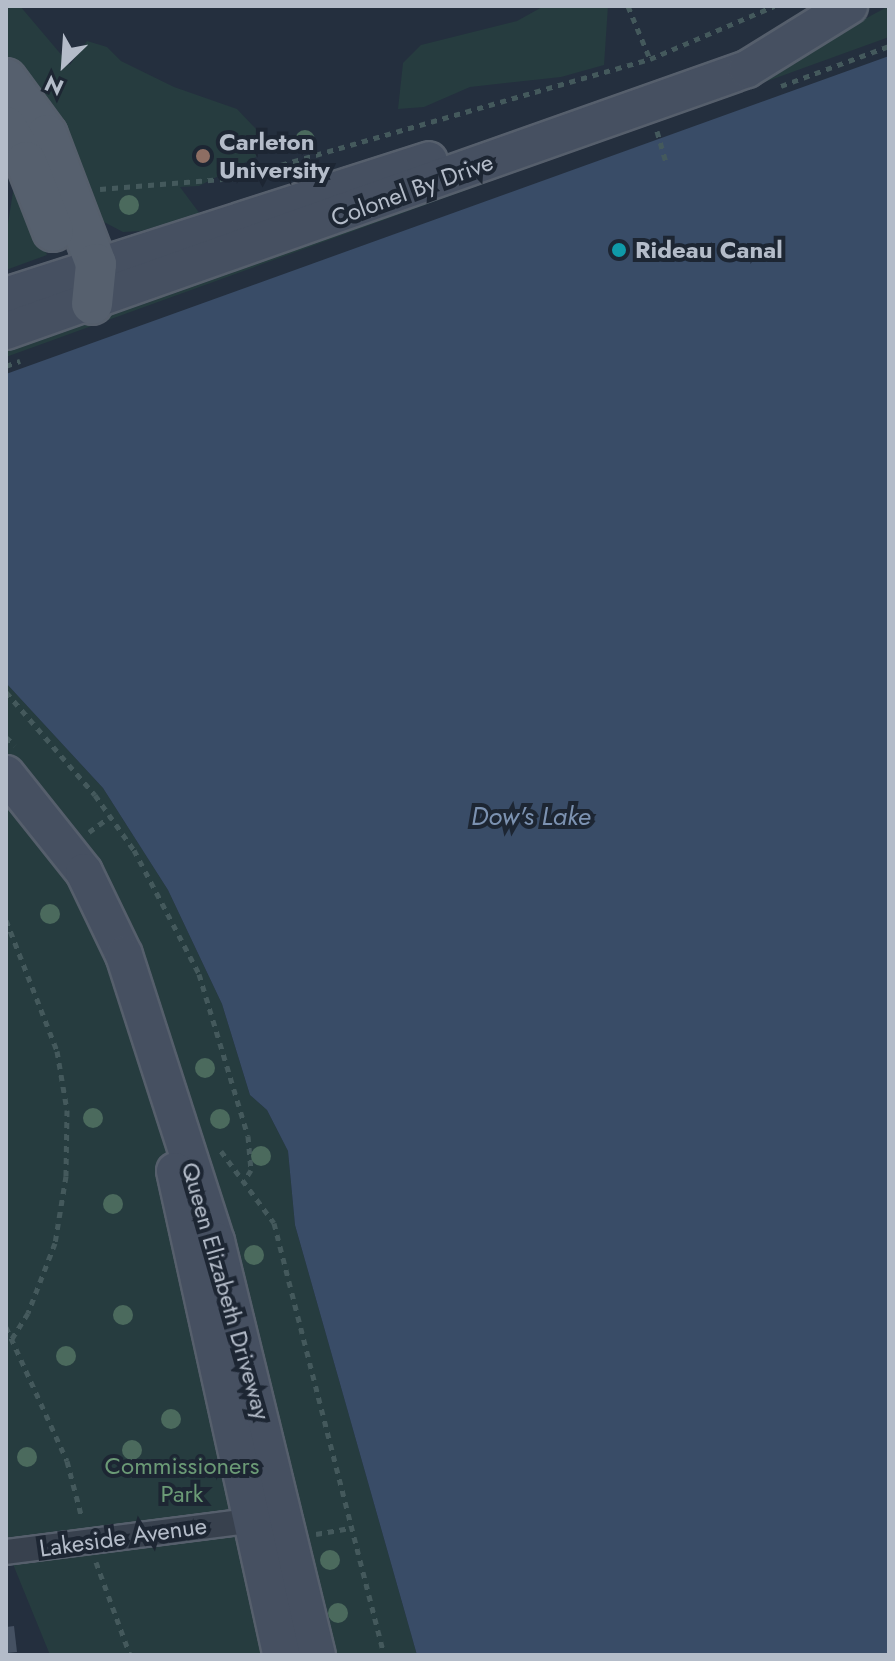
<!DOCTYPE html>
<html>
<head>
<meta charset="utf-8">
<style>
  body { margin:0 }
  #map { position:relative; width:895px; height:1661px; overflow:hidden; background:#242f3e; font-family:Jost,sans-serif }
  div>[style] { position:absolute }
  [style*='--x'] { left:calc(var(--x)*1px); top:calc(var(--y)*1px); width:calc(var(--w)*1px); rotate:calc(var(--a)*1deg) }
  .green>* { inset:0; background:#263c3f }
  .water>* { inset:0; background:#394c67 }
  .building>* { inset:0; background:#455162 }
  .path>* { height:5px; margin-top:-2.5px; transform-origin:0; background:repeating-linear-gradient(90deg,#44595c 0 6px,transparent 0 12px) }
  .roads { filter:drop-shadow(2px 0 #565f6c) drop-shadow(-2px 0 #565f6c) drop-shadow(0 2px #565f6c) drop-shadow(0 -2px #565f6c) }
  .minor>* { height:24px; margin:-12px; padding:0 12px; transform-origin:12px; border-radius:12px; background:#38414e }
  .secondary>* { height:36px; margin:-18px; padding:0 18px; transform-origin:18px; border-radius:18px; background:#465061 }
  .primary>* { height:40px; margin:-20px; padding:0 20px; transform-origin:20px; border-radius:20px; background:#56606e }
  .trees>* { width:20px; height:20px; margin:-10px; border-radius:50%; background:#4b6a5d }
  .dots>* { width:22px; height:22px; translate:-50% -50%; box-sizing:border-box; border:4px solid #1d2633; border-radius:50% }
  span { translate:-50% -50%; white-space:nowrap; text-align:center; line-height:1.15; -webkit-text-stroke:8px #1d2633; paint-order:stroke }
  .poi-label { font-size:24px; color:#b4bcc9; font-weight:700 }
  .left { translate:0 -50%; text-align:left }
  .street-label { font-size:24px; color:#b4bcc9 }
  .park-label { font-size:24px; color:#6b9a76 }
  .water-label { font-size:26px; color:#7c92b1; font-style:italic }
  .frame { position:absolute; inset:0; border:8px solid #b4bcc9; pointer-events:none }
  .north { position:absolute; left:24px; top:24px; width:80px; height:80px; -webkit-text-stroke:6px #1d2633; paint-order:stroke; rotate:205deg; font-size:22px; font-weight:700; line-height:32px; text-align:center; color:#b4bcc9 }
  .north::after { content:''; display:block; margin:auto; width:28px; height:36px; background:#b4bcc9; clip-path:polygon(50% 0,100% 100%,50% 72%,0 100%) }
</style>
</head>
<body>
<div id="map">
  <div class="green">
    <i style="clip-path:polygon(6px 6px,20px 6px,70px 65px,87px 41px,107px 47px,121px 61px,174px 87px,237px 109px,258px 131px,256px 157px,199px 186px,180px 187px,200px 214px,141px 231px,123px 232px,104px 222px,94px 214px,6px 68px)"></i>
    <i style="clip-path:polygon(544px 6px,608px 6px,604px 65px,561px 77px,470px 87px,424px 107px,398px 109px,403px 63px,421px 45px,517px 21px)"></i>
    <i style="clip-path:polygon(889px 6px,889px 37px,6px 357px,6px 346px,807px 50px)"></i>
    <i style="clip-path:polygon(16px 173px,47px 255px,6px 270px,6px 236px)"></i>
    <i style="clip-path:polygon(6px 683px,103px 788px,168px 890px,222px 1004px,250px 1095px,267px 1110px,288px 1151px,295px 1225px,417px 1655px,50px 1655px,6px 1547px)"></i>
  </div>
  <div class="water">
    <i style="clip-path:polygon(889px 56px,889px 1655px,417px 1655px,295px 1225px,288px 1151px,267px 1110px,250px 1095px,222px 1004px,168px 890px,103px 788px,6px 683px,6px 374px)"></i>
  </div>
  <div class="building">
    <i style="clip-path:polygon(14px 1626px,17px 1652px,6px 1653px,6px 1627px)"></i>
  </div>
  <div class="path">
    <i style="--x:628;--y:6;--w:57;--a:67.5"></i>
    <i style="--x:781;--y:86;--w:115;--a:-20.3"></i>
    <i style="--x:657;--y:131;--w:32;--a:74"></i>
    <i style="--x:100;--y:189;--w:135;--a:-4.7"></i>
    <i style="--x:235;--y:178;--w:432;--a:-16"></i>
    <i style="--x:650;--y:59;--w:135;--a:-23.1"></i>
    <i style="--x:6;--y:366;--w:15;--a:-20"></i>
    <i style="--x:6;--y:692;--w:136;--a:49.2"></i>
    <i style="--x:95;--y:795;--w:67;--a:54.7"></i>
    <i style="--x:134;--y:850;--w:140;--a:62.3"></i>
    <i style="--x:199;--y:974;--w:169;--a:73.2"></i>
    <i style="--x:248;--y:1136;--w:34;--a:85"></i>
    <i style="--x:251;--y:1170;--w:13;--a:122"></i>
    <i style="--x:6;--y:737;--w:12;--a:42"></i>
    <i style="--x:89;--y:832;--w:27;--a:-36"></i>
    <i style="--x:6;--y:920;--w:141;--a:68.7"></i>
    <i style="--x:57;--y:1051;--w:60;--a:80.4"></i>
    <i style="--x:67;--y:1110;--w:66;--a:90.9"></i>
    <i style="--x:66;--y:1176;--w:68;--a:99.3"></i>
    <i style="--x:55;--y:1243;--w:75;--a:111.1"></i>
    <i style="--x:28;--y:1313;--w:32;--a:122"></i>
    <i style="--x:221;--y:1151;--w:89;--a:53.6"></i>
    <i style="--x:274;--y:1223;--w:446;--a:75.7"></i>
    <i style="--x:6;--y:1327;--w:147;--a:65.5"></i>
    <i style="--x:67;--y:1461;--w:59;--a:75.3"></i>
    <i style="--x:316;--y:1534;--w:36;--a:-10"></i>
    <i style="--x:96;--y:1562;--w:99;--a:69.9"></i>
  </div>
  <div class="roads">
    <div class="minor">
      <i style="--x:6;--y:1552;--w:261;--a:-7.3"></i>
    </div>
    <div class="secondary">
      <i style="--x:6;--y:296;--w:444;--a:-17.8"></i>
      <i style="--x:6;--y:331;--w:786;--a:-19.47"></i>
      <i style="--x:747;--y:69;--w:120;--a:-31.7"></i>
      <i style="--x:6;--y:774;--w:125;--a:51.5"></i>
      <i style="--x:84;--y:872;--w:92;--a:64.3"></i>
      <i style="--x:124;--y:955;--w:300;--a:72.2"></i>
      <i style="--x:216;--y:1241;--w:426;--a:76.3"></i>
      <i style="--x:175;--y:1171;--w:495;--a:77.6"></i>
    </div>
    <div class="primary">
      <i style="--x:6;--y:79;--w:69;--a:53.8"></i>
      <i style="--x:47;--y:135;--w:138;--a:69.2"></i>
      <i style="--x:96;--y:264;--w:40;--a:95.7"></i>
      <i style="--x:6;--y:127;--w:40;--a:60.3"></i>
      <i style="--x:26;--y:162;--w:74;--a:68.6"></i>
    </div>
  </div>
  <div class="trees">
    <i style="left:305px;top:140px"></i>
    <i style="left:129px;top:205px"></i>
    <i style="left:50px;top:914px"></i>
    <i style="left:205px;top:1068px"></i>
    <i style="left:93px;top:1118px"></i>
    <i style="left:220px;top:1119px"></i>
    <i style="left:261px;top:1156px"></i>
    <i style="left:113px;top:1204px"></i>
    <i style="left:254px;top:1255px"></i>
    <i style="left:123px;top:1315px"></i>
    <i style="left:66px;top:1356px"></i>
    <i style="left:171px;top:1419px"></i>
    <i style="left:132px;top:1450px"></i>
    <i style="left:27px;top:1457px"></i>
    <i style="left:330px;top:1560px"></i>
    <i style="left:338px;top:1613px"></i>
  </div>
  <div class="dots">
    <i style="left:203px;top:156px;background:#8d6e63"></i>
    <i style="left:619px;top:250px;background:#0f9aa8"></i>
  </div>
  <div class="poi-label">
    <span class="left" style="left:219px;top:156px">Carleton<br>University</span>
    <span class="left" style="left:635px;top:250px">Rideau Canal</span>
  </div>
  <div class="street-label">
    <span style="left:412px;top:190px;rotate:-20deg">Colonel By Drive</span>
    <span style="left:226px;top:1291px;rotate:74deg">Queen Elizabeth Driveway</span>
    <span style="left:123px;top:1537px;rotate:-8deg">Lakeside Avenue</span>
  </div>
  <div class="park-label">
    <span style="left:182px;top:1480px">Commissioners<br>Park</span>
  </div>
  <div class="water-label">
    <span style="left:531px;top:817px">Dow's Lake</span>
  </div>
  <div class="frame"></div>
  <div class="north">N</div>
</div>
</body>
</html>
